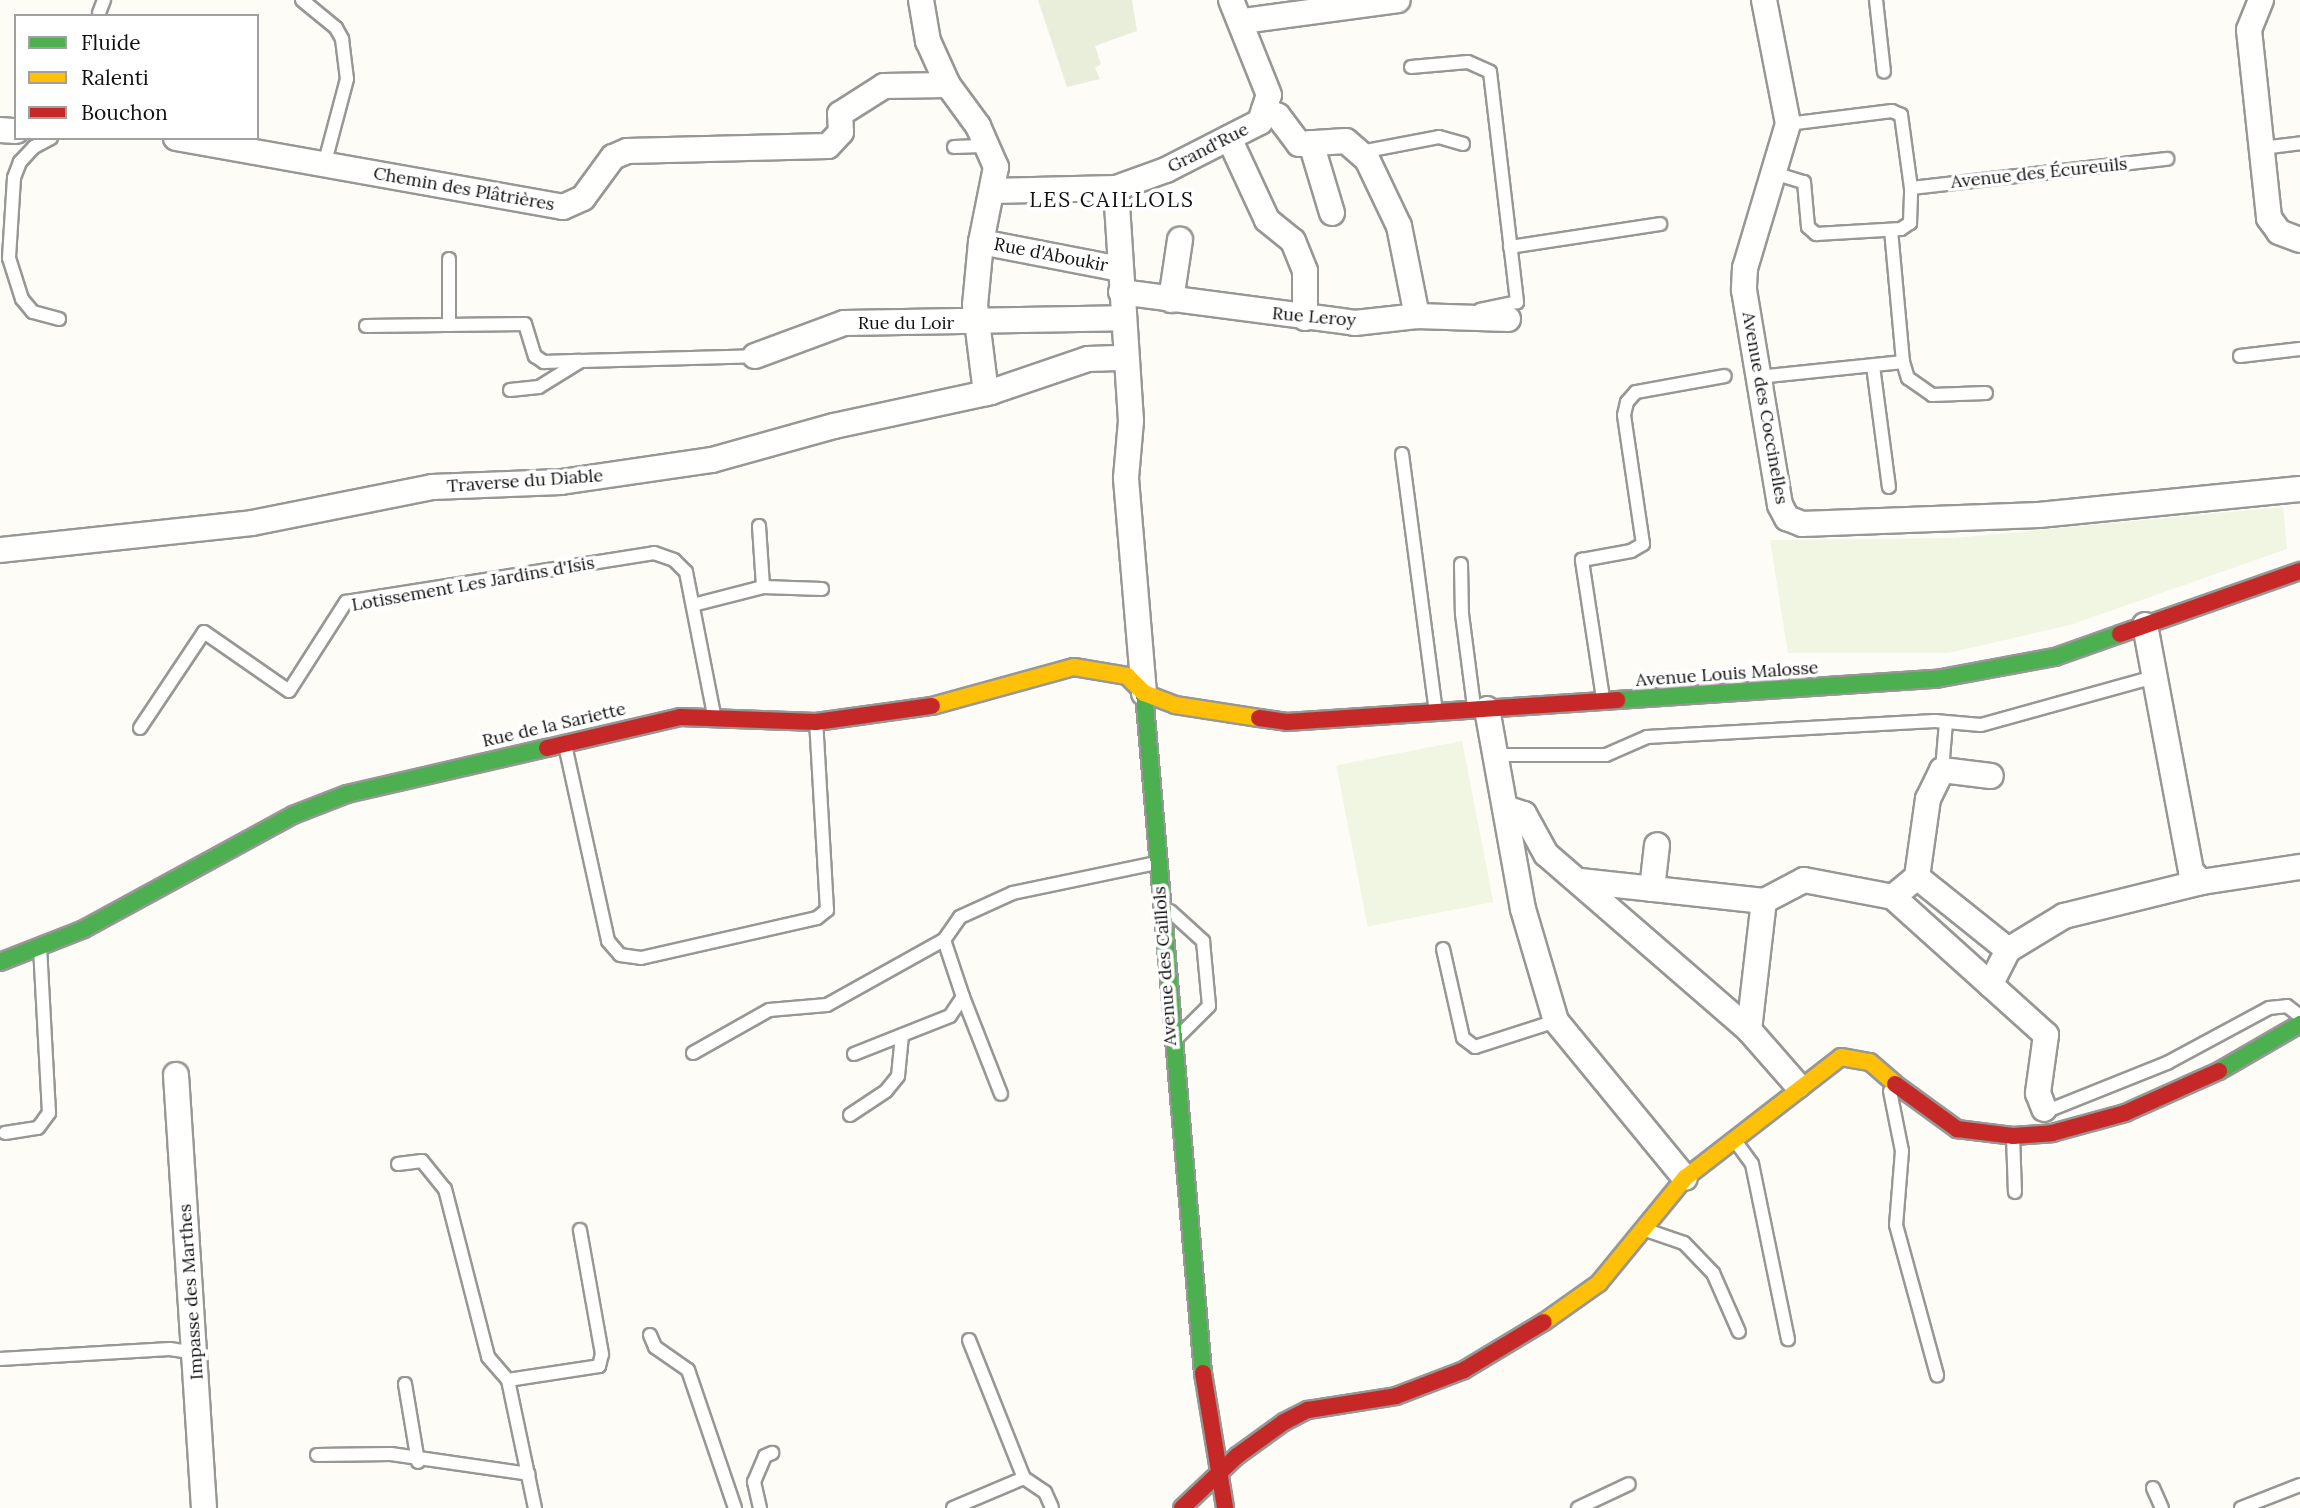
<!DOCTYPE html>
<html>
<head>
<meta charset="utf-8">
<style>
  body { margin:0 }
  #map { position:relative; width:2300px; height:1508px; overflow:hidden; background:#fdfcf7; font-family:Lora,serif }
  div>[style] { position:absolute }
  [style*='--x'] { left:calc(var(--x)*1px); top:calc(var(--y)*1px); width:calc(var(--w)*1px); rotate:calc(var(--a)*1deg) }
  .cemetery>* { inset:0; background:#e9eedb }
  .pitch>* { inset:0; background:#f0f6e1; transform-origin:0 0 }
  .roads { filter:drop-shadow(2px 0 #979795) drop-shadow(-2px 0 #979795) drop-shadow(0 2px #979795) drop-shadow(0 -2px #979795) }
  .lane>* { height:12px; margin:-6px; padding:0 6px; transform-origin:6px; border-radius:6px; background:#fffffe }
  .street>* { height:24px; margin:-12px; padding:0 12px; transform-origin:12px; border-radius:12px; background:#fffffe }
  .fast>* { height:16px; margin:-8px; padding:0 8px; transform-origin:8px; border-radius:8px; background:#4caf50 }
  .slow>* { height:16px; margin:-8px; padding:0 8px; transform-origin:8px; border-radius:8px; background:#ffc107 }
  .jam>* { height:16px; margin:-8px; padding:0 8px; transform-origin:8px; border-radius:8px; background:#c62828 }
  span { translate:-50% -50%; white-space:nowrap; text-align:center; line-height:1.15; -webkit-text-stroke:7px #fff; paint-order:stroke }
  .street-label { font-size:18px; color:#111 }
  .quarter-label { font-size:21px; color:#111; letter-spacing:2px }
  .legend { position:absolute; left:14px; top:14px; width:245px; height:126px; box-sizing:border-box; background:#fff; border:2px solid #a0a0a0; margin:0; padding:9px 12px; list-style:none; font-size:21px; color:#111 }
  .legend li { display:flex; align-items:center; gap:14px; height:35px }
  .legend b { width:35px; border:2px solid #a0a0a0 }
</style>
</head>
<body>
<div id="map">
  <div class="cemetery">
    <i style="clip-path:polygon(1038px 0,1132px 0,1137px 31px,1095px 46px,1101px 64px,1095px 68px,1100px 79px,1067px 87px)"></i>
  </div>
  <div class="pitch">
    <i style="clip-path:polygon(2283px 507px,2287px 549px,2070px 625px,1948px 653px,1788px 653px,1770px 540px,1954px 538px)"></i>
    <i style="left:1462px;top:741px;width:164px;height:128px;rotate:79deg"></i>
  </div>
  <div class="roads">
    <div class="lane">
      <i style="--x:302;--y:0;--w:44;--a:39.5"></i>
      <i style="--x:336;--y:28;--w:13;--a:61"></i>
      <i style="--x:342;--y:39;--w:40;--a:82.9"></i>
      <i style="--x:347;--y:79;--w:78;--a:104.9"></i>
      <i style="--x:1876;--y:0;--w:72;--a:83.7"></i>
      <i style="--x:99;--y:13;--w:14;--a:-69"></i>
      <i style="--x:1411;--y:67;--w:57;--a:-5"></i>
      <i style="--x:1468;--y:62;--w:24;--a:24"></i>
      <i style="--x:1490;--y:72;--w:232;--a:83.3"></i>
      <i style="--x:1517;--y:302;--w:38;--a:168"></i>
      <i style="--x:51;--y:138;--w:19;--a:152"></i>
      <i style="--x:34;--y:147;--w:21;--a:133"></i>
      <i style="--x:20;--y:162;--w:17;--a:111"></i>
      <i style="--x:14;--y:178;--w:80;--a:93.6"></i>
      <i style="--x:9;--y:258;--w:43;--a:72.4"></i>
      <i style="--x:22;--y:299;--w:17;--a:50"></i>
      <i style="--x:33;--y:312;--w:27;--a:15"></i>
      <i style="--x:954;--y:147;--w:34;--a:-2"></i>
      <i style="--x:2262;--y:148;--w:38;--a:-7"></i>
      <i style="--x:1361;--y:152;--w:79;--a:-10.9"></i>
      <i style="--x:1439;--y:137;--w:25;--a:16"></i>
      <i style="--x:1777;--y:174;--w:28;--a:17"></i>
      <i style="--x:1804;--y:182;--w:45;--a:84.9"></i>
      <i style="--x:1808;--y:227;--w:11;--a:41"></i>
      <i style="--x:1816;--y:234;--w:85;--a:-3.4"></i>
      <i style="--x:1901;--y:229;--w:11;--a:-34"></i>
      <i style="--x:1910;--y:223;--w:35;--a:-88"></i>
      <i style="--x:1911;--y:188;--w:74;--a:-97.8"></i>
      <i style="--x:1901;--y:115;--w:10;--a:-156"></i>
      <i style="--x:1892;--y:111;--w:105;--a:172.9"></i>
      <i style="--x:1911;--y:188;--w:258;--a:-6.5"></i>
      <i style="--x:1891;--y:230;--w:133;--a:84.8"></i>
      <i style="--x:1510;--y:247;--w:152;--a:-8.7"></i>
      <i style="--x:449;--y:325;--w:66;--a:-90"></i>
      <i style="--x:366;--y:326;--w:159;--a:-0.7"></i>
      <i style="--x:525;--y:324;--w:34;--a:73"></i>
      <i style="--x:535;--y:356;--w:11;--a:34"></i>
      <i style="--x:544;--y:362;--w:36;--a:-2"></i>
      <i style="--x:2240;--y:356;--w:60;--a:-6.7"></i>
      <i style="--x:1873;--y:366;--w:122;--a:82.5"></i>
      <i style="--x:1758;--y:377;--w:146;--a:-5.9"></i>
      <i style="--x:1903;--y:362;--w:17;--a:73"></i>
      <i style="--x:1908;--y:378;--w:29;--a:35"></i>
      <i style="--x:1932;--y:395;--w:54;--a:-2.1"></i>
      <i style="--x:510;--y:390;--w:29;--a:-6"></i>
      <i style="--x:539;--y:387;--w:49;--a:-31.8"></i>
      <i style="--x:581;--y:361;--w:174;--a:-1.6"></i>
      <i style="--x:1402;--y:454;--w:259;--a:82.5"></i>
      <i style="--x:759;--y:526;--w:61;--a:86.2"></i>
      <i style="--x:1461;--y:564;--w:50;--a:88.9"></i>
      <i style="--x:1462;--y:614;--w:93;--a:82.6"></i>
      <i style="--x:693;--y:605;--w:72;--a:-14.4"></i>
      <i style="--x:763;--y:587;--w:59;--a:1.9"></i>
      <i style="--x:1603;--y:698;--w:140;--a:-98.7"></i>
      <i style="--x:1582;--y:560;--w:50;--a:-10.4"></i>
      <i style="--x:1631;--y:551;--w:14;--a:-30"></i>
      <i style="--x:1643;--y:544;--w:130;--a:-98.4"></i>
      <i style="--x:1624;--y:415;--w:13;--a:-77"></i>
      <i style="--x:1627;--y:402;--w:13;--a:-48"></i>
      <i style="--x:1636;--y:392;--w:90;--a:-10.2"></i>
      <i style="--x:140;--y:728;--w:115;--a:-56.3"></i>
      <i style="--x:204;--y:632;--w:103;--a:34.8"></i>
      <i style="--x:289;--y:691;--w:106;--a:-57.4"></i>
      <i style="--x:346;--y:602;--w:312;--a:-9"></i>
      <i style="--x:654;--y:553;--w:21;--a:19"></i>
      <i style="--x:674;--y:560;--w:17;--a:45"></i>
      <i style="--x:686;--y:572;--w:146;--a:78.9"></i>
      <i style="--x:565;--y:745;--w:201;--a:77.6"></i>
      <i style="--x:608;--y:941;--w:18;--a:49"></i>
      <i style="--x:620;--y:955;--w:21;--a:8"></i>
      <i style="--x:641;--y:958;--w:180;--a:-12.8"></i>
      <i style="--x:817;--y:918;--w:13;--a:-39"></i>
      <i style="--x:827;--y:910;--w:188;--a:-93.3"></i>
      <i style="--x:1495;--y:755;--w:111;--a:0"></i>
      <i style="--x:1606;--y:755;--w:45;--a:-23.7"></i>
      <i style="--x:1647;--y:737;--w:288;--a:-3.2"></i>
      <i style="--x:1935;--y:721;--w:46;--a:5"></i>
      <i style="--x:1981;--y:725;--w:180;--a:-15.5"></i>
      <i style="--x:1942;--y:770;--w:48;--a:-85.2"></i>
      <i style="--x:1170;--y:911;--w:45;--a:42.3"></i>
      <i style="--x:1203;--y:941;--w:65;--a:84.7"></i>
      <i style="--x:1209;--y:1006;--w:44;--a:135"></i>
      <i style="--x:1443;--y:949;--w:91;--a:77.3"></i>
      <i style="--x:1463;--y:1038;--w:15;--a:37"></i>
      <i style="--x:1475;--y:1047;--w:85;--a:-17.8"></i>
      <i style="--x:963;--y:997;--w:104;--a:68.6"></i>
      <i style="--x:693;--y:1053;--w:87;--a:-29.5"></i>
      <i style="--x:769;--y:1010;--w:58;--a:-4.9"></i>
      <i style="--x:827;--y:1005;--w:134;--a:-29.1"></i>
      <i style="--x:854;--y:1054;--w:103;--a:-21.6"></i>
      <i style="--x:950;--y:1016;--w:23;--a:-56"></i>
      <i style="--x:963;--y:997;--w:60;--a:-108.4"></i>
      <i style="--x:944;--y:940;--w:28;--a:-55"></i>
      <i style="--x:960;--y:917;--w:58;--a:-24.4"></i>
      <i style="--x:1013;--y:893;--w:147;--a:-11.8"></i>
      <i style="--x:1890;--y:1091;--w:61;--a:78.7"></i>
      <i style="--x:1902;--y:1151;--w:74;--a:94.6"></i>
      <i style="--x:1896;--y:1225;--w:156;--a:74.7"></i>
      <i style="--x:2042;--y:1113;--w:135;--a:-21.8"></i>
      <i style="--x:2167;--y:1063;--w:116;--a:-28.3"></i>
      <i style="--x:2269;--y:1008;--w:18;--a:-6"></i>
      <i style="--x:2287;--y:1006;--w:16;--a:38"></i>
      <i style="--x:850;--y:1115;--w:43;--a:-33.7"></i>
      <i style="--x:886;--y:1091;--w:19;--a:-51"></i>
      <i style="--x:898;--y:1076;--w:41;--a:-84.4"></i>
      <i style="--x:5;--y:1133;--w:33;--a:-9"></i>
      <i style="--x:38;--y:1128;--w:19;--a:-54"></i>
      <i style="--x:49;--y:1113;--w:164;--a:-93.1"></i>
      <i style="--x:2013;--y:1136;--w:56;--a:88"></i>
      <i style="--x:1736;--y:1142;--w:27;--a:54"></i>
      <i style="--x:1752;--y:1164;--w:179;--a:78.4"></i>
      <i style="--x:398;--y:1164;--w:24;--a:-7"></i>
      <i style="--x:422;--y:1161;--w:36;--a:51"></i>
      <i style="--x:445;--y:1189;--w:173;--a:75.6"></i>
      <i style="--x:488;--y:1357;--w:30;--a:49"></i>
      <i style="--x:508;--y:1380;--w:131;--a:78.1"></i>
      <i style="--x:1646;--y:1230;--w:40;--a:18.9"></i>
      <i style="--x:1684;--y:1243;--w:42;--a:46"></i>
      <i style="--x:1713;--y:1273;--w:64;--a:66.2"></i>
      <i style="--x:650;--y:1335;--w:13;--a:67"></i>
      <i style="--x:655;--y:1347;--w:40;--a:34.9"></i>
      <i style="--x:688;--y:1370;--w:146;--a:71.2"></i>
      <i style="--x:969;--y:1340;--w:149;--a:68.3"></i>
      <i style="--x:0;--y:1359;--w:170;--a:-3.4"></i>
      <i style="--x:170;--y:1349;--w:25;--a:9"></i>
      <i style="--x:508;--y:1380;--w:92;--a:-8.7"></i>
      <i style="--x:599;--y:1366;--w:12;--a:-76"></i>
      <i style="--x:602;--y:1354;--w:126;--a:-100.1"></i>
      <i style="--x:405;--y:1384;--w:79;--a:80.5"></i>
      <i style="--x:317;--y:1455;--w:74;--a:-0.8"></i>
      <i style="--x:391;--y:1454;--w:139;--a:8.2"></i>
      <i style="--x:2153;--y:1488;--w:22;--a:66"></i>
      <i style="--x:760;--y:1508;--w:27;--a:-103"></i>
      <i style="--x:754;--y:1482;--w:28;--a:-67"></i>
      <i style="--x:765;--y:1456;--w:8;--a:-23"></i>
      <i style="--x:953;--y:1508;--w:77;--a:-22.9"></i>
      <i style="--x:1024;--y:1478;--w:25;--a:34"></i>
      <i style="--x:1045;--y:1492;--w:17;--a:66"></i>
      <i style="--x:1578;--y:1508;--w:56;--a:-25.2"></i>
      <i style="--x:2241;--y:1508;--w:63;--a:-21.3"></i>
    </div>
    <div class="street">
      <i style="--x:921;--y:0;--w:42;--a:80.3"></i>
      <i style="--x:928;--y:41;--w:48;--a:65.6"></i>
      <i style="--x:948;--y:85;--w:51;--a:53.8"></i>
      <i style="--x:978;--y:126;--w:45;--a:66.3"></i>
      <i style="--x:996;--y:167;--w:76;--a:101.3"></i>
      <i style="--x:981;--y:242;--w:63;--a:95.4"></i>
      <i style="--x:975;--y:305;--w:89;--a:82.9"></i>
      <i style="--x:1764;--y:0;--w:126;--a:79"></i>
      <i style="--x:1788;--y:124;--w:150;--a:106.6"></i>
      <i style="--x:1745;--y:268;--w:22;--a:93"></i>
      <i style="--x:1744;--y:290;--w:218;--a:80.5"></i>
      <i style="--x:1780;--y:505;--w:15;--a:62"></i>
      <i style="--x:1787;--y:518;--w:16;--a:22"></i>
      <i style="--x:1802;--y:524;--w:237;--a:-2.2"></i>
      <i style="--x:2039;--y:515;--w:262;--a:-5.7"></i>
      <i style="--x:2261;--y:0;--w:32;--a:112"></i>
      <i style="--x:2249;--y:30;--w:189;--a:83.9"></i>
      <i style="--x:2269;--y:218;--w:17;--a:54"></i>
      <i style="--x:2279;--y:232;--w:22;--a:21"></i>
      <i style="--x:1243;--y:21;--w:156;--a:-7.7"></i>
      <i style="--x:1264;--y:110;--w:15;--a:23"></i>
      <i style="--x:1278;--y:116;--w:35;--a:53"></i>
      <i style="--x:1299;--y:144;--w:47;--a:-3.7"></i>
      <i style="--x:1346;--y:141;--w:28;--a:41"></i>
      <i style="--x:1367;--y:159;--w:74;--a:64.5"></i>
      <i style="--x:1399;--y:226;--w:92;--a:78.7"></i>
      <i style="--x:0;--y:130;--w:16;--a:4"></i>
      <i style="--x:176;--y:138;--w:393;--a:10.1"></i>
      <i style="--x:563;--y:207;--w:22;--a:-24"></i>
      <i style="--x:583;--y:198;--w:51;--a:-53.8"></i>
      <i style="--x:613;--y:157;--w:15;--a:-23"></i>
      <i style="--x:627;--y:151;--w:201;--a:-1.4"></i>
      <i style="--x:828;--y:146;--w:19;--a:-47"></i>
      <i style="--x:841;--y:132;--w:18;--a:-93"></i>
      <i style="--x:840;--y:114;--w:52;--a:-32.5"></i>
      <i style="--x:884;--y:86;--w:64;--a:-0.9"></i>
      <i style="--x:1229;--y:138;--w:90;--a:65.1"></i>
      <i style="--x:1267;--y:220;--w:33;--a:39"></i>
      <i style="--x:1293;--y:241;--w:32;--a:68"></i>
      <i style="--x:1305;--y:271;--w:47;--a:90"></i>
      <i style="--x:1311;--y:143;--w:73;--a:73.3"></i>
      <i style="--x:992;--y:191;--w:124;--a:-1.4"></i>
      <i style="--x:981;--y:242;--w:142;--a:11"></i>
      <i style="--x:1121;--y:292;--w:236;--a:7.5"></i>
      <i style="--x:1355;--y:323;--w:62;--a:-6.4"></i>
      <i style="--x:1417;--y:316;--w:91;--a:1.9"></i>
      <i style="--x:1171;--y:300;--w:61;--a:-81.5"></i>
      <i style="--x:755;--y:356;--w:95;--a:-20.3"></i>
      <i style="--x:844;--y:323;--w:279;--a:-1"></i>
      <i style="--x:0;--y:550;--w:253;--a:-6.1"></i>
      <i style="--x:252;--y:523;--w:184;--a:-11.3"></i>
      <i style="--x:432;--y:487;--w:129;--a:-2.2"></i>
      <i style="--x:561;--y:482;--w:153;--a:-8.3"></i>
      <i style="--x:712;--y:460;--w:127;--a:-15.6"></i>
      <i style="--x:834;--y:426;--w:161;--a:-12.2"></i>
      <i style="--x:991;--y:392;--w:102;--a:-18.8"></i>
      <i style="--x:1088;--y:359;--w:37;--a:-2"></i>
      <i style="--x:2145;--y:625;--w:250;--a:79.4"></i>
      <i style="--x:2191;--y:871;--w:15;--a:48"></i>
      <i style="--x:2201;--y:882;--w:100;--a:-8.6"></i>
      <i style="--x:1144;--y:693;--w:216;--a:-94.8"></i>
      <i style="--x:1126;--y:478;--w:57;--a:-85"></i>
      <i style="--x:1131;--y:421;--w:233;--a:-93.7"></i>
      <i style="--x:1116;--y:188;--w:53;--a:-19.8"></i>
      <i style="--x:1166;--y:170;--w:106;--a:-27.1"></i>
      <i style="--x:1260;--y:122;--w:28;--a:-72"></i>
      <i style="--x:1269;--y:95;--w:102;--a:-111.8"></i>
      <i style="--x:1487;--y:709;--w:203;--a:79.8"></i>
      <i style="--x:1523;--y:909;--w:117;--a:73.6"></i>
      <i style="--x:1556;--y:1021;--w:203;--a:50.6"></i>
      <i style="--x:1505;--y:808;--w:20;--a:18"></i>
      <i style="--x:1524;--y:814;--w:46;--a:61.2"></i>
      <i style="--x:1546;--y:854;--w:269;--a:40.9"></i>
      <i style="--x:1749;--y:1030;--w:74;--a:48.8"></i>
      <i style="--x:1917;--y:877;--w:79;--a:-82"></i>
      <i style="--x:1928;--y:799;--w:32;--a:-64"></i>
      <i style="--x:1942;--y:770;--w:49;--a:7"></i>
      <i style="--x:1580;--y:881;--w:185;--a:6.2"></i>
      <i style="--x:1764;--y:901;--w:45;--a:-27.7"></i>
      <i style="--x:1804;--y:880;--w:91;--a:10.8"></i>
      <i style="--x:1893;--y:897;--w:31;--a:-40"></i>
      <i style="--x:1917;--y:877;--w:117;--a:38.7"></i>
      <i style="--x:2008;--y:950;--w:39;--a:117"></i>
      <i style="--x:1652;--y:889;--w:44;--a:-83.5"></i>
      <i style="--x:1893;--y:897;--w:206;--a:42"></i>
      <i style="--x:2046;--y:1035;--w:59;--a:97.9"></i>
      <i style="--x:2038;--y:1093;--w:17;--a:69"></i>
      <i style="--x:2008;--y:950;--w:66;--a:-31.3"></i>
      <i style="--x:2064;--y:916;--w:141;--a:-13.9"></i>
      <i style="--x:1749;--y:1030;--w:130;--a:-83.4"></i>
      <i style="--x:176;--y:1075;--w:434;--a:86.3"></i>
    </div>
    <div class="fast">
      <i style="--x:1144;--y:693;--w:683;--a:85.04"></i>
      <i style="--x:1617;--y:700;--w:320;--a:-3.8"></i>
      <i style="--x:1936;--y:679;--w:121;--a:-10.5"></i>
      <i style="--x:2055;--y:657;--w:69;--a:-19.5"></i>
      <i style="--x:0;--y:962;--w:90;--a:-21.4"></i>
      <i style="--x:84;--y:929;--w:238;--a:-28.6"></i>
      <i style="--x:293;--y:815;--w:58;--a:-21.3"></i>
      <i style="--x:347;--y:794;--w:205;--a:-13"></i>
      <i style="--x:2219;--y:1071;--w:94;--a:-30.1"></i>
    </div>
    <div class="slow">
      <i style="--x:932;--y:706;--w:147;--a:-15.4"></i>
      <i style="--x:1074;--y:667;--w:54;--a:9.6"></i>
      <i style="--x:1127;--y:676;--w:24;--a:45"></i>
      <i style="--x:1144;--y:693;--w:33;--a:21"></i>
      <i style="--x:1175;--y:705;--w:85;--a:8.8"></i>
      <i style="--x:1544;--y:1322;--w:67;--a:-35.3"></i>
      <i style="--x:1599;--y:1283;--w:136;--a:-50.7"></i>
      <i style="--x:1685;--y:1178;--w:197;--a:-37.8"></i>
      <i style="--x:1841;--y:1057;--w:29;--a:10"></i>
      <i style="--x:1870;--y:1062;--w:33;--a:41"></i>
    </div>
    <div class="jam">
      <i style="--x:2120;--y:634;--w:191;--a:-19.3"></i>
      <i style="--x:1259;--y:718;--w:28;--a:8"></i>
      <i style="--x:1287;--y:722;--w:331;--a:-3.8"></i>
      <i style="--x:547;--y:748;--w:137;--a:-13.1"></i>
      <i style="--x:680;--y:717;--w:136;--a:2.1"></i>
      <i style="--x:816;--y:722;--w:117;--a:-7.9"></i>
      <i style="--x:1895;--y:1084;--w:77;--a:36"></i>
      <i style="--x:1957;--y:1129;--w:56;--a:7.1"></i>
      <i style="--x:2013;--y:1136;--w:39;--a:-4"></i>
      <i style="--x:2052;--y:1133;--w:76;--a:-15.3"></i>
      <i style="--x:2125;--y:1113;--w:103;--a:-24.1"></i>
      <i style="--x:1203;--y:1373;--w:137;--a:80.7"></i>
      <i style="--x:1182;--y:1508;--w:76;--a:-43.4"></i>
      <i style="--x:1237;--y:1456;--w:58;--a:-35.9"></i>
      <i style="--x:1284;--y:1422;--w:27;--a:-27"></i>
      <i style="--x:1308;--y:1410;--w:89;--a:-9"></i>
      <i style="--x:1396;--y:1396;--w:73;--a:-20.9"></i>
      <i style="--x:1464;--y:1370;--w:93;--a:-31"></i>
    </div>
  </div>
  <div class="street-label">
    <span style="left:1208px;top:148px;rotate:-27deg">Grand'Rue</span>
    <span style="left:2039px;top:173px;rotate:-6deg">Avenue des Écureuils</span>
    <span style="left:464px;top:189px;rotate:10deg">Chemin des Plâtrières</span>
    <span style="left:1051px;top:255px;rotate:11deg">Rue d'Aboukir</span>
    <span style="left:1314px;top:317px;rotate:5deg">Rue Leroy</span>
    <span style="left:906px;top:323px">Rue du Loir</span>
    <span style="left:1765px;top:408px;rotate:80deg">Avenue des Coccinelles</span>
    <span style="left:525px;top:481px;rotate:-4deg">Traverse du Diable</span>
    <span style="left:473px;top:584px;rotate:-10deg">Lotissement Les Jardins d'Isis</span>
    <span style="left:1727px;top:674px;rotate:-4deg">Avenue Louis Malosse</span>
    <span style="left:554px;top:725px;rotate:-13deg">Rue de la Sariette</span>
    <span style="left:1165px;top:966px;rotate:-94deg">Avenue des Caillols</span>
    <span style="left:191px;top:1292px;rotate:-94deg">Impasse des Marthes</span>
  </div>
  <div class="quarter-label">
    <span style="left:1112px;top:200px">LES CAILLOLS</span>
  </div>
  <ul class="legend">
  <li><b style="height:9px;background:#4caf50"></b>Fluide</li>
  <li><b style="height:9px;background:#ffc107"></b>Ralenti</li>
  <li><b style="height:9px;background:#c62828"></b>Bouchon</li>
  </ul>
</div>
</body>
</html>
